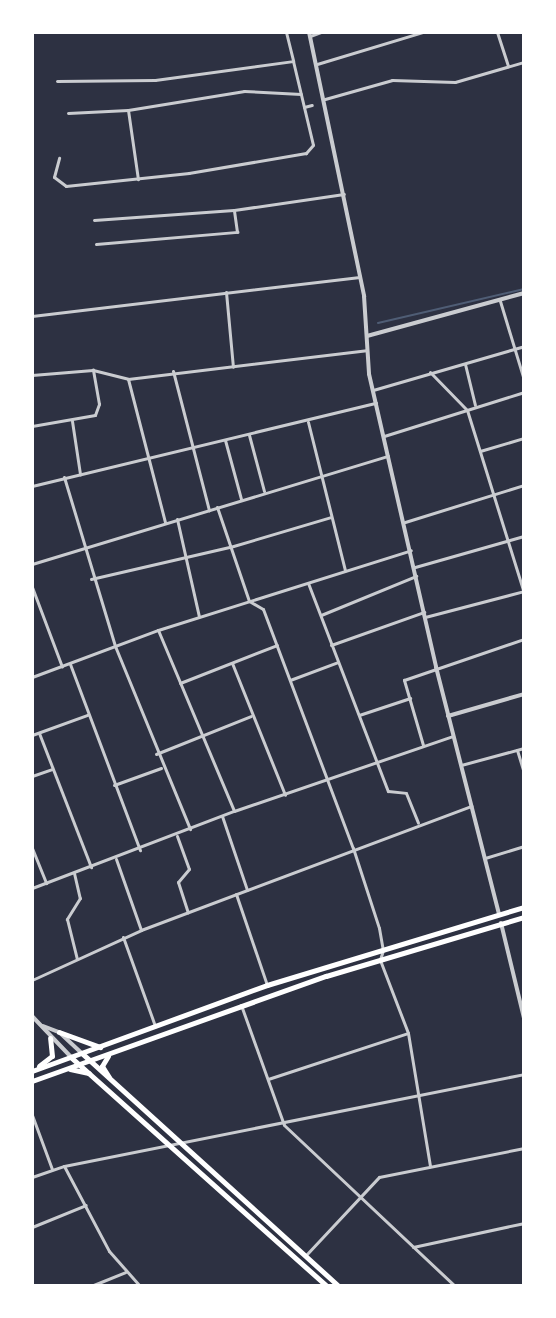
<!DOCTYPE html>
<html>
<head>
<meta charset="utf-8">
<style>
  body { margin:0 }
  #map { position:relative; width:556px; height:1318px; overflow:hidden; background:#2d3142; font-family:Figtree,sans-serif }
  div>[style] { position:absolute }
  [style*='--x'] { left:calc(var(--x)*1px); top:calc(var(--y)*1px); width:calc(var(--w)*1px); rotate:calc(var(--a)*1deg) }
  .stream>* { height:2px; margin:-1px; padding:0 1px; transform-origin:1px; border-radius:1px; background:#4f5d75 }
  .minor>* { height:3px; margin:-1.5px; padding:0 1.5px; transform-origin:1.5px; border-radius:1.5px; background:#caccd0 }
  .tertiary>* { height:4px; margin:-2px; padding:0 2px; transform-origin:2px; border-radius:2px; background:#caccd0 }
  .secondary>* { height:4.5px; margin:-2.25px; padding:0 2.25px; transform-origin:2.25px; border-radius:2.25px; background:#fff }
  .primary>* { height:5px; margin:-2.5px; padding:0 2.5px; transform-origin:2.5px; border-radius:2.5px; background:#fff }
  span { translate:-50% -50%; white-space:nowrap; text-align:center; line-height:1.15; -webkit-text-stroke:4.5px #fff; paint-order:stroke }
  .frame { position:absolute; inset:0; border:34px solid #fff; pointer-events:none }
</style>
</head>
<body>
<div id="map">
  <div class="stream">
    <i style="--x:378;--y:323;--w:150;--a:-13.1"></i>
  </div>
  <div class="minor">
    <i style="--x:286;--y:32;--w:30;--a:76"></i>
    <i style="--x:497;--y:32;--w:36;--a:72"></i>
    <i style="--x:310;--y:36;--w:12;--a:-20"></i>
    <i style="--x:317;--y:64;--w:111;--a:-16.8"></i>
    <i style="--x:57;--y:81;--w:98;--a:-0.6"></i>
    <i style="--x:155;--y:80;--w:139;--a:-7.8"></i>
    <i style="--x:293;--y:61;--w:86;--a:76.6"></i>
    <i style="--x:313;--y:145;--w:11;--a:131"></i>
    <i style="--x:306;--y:153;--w:119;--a:170.3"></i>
    <i style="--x:189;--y:173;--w:124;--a:174"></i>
    <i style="--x:66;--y:186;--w:15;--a:-143"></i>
    <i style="--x:54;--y:177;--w:20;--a:-75"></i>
    <i style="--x:325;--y:99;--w:70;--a:-15.8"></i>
    <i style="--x:392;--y:80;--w:63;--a:1.8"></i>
    <i style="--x:455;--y:82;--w:72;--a:-16.2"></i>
    <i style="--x:304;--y:107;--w:8;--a:-14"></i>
    <i style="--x:128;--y:110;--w:70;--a:81.8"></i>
    <i style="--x:68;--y:113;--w:60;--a:-2.9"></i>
    <i style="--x:128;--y:110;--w:118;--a:-9.3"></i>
    <i style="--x:244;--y:91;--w:57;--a:3"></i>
    <i style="--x:94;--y:220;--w:140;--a:-4.1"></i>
    <i style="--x:234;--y:210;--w:111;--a:-8.3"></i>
    <i style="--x:96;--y:244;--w:142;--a:-4.9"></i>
    <i style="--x:237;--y:232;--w:22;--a:-98"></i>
    <i style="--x:226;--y:292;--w:75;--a:84.7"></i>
    <i style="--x:500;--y:301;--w:83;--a:73.1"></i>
    <i style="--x:32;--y:316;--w:330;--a:-6.8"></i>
    <i style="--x:465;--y:364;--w:42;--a:76.3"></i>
    <i style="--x:173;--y:371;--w:144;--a:75.5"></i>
    <i style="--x:430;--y:372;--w:53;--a:45.8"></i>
    <i style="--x:467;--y:410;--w:192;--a:72.7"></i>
    <i style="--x:32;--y:375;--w:61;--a:-4.7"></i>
    <i style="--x:93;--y:370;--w:36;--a:14"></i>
    <i style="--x:128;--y:379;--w:240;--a:-6.9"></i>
    <i style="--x:128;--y:379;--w:148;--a:75.5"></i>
    <i style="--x:373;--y:390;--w:157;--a:-16.2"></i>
    <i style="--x:72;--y:421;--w:54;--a:81.4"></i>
    <i style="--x:308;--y:422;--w:153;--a:76"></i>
    <i style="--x:32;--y:426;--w:64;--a:-9.9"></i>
    <i style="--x:95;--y:415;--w:12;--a:-70"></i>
    <i style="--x:99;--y:404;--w:35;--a:-100"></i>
    <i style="--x:249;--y:435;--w:58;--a:75"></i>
    <i style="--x:384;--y:436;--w:147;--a:-17.4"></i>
    <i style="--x:225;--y:440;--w:61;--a:74.8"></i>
    <i style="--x:480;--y:451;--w:46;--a:-16.5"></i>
    <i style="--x:64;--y:477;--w:177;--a:73.2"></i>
    <i style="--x:115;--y:646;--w:198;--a:67.7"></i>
    <i style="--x:32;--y:486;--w:354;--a:-13.6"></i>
    <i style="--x:217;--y:507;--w:99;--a:71.2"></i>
    <i style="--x:249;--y:601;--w:16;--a:30"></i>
    <i style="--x:263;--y:609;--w:255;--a:69.4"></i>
    <i style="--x:353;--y:848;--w:84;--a:72"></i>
    <i style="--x:379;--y:928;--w:22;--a:80"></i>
    <i style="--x:383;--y:950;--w:10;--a:107"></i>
    <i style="--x:380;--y:960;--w:78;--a:69"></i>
    <i style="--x:408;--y:1033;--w:135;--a:80.6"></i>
    <i style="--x:177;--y:519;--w:100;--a:77.3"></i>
    <i style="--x:405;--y:522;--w:125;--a:-17.3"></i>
    <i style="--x:32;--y:564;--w:372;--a:-16.9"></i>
    <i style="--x:415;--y:567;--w:113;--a:-15.9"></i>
    <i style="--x:91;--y:579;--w:143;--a:-13"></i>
    <i style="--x:230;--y:547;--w:105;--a:-16.5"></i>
    <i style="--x:308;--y:583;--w:223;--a:69"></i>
    <i style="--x:388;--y:791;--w:18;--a:6"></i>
    <i style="--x:406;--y:793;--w:32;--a:68"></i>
    <i style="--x:32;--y:587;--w:85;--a:69.4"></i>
    <i style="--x:321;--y:615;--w:103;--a:-22.3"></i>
    <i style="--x:425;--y:617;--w:102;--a:-14.7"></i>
    <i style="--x:158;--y:630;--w:196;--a:67.2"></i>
    <i style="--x:331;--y:645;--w:99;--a:-19.5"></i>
    <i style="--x:232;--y:663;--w:142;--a:68.1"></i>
    <i style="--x:70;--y:664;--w:199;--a:69.4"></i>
    <i style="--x:32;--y:677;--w:134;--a:-20.5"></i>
    <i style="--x:158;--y:630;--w:265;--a:-17.5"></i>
    <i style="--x:290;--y:680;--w:51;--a:-20.6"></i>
    <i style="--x:180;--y:683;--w:104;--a:-21.4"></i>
    <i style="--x:359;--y:715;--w:54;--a:-18.4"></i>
    <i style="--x:39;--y:733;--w:144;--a:68.8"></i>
    <i style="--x:32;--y:735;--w:59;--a:-20"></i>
    <i style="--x:423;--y:745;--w:68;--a:-106.3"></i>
    <i style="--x:404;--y:680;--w:127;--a:-18.9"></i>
    <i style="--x:517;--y:750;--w:24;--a:73"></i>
    <i style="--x:156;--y:754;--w:102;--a:-21.8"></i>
    <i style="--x:461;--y:765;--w:65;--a:-15.1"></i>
    <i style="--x:32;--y:776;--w:21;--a:-19"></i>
    <i style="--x:114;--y:785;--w:50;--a:-19.9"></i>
    <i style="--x:222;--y:816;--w:78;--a:71.3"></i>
    <i style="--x:177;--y:836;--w:35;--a:70"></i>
    <i style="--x:189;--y:869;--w:17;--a:130"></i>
    <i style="--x:178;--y:882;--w:32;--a:72"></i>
    <i style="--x:32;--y:848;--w:38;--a:68"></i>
    <i style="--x:485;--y:858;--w:41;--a:-17.1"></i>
    <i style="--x:116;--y:859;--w:75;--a:70.6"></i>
    <i style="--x:74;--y:873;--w:26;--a:77"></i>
    <i style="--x:80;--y:898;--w:25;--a:122"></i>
    <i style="--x:67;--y:919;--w:41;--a:76"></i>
    <i style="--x:32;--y:888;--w:216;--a:-20.9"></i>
    <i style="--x:234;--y:811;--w:231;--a:-18.9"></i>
    <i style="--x:236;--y:894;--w:96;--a:71.2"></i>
    <i style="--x:123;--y:937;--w:95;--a:70.2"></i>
    <i style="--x:32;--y:980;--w:120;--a:-24.6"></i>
    <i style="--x:141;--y:930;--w:353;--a:-20.6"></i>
    <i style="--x:241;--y:1005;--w:127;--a:70.3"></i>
    <i style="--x:284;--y:1125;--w:235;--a:43.3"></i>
    <i style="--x:268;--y:1079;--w:147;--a:-18.2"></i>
    <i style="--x:32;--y:1115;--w:58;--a:69.7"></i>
    <i style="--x:64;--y:1166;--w:96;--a:62.1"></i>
    <i style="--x:109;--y:1251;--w:47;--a:48.5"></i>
    <i style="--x:32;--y:1177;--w:34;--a:-19"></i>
    <i style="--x:64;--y:1166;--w:469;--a:-11.3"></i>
    <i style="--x:32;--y:1227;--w:58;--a:-22.2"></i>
    <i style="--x:413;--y:1247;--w:114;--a:-12.2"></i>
    <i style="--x:306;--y:1255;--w:107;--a:-46.9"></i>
    <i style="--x:379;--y:1177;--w:148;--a:-11.3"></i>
    <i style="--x:32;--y:1285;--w:1;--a:45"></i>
    <i style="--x:91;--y:1286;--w:37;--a:-22"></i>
  </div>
  <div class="tertiary">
    <i style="--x:309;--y:32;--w:270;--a:78.2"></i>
    <i style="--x:364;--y:296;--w:78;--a:86.3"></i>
    <i style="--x:369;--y:374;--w:301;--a:77.1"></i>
    <i style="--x:436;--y:667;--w:255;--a:75.7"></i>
    <i style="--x:367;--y:336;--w:163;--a:-15.3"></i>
    <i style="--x:448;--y:716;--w:79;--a:-16.1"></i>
    <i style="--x:501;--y:923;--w:98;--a:76.4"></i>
    <i style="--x:32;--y:1016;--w:58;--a:46.4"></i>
    <i style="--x:43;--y:1026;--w:17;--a:21"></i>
    <i style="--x:59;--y:1032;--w:33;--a:43"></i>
  </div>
  <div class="secondary">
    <i style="--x:83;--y:1054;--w:345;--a:42.2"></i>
    <i style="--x:72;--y:1058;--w:342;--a:41.8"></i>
  </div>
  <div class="primary">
    <i style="--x:59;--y:1032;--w:44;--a:20.1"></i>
    <i style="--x:108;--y:1056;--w:12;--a:121"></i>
    <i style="--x:102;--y:1066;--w:13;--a:58"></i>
    <i style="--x:39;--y:1066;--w:16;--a:-38"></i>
    <i style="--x:52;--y:1056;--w:18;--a:-96"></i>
    <i style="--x:70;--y:1069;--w:19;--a:12"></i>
    <i style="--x:32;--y:1071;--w:250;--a:-20.1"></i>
    <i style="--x:267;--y:985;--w:269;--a:-16.9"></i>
    <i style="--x:32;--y:1081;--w:312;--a:-19.7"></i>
    <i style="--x:326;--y:976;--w:207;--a:-16.6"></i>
  </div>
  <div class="frame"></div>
</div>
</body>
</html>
